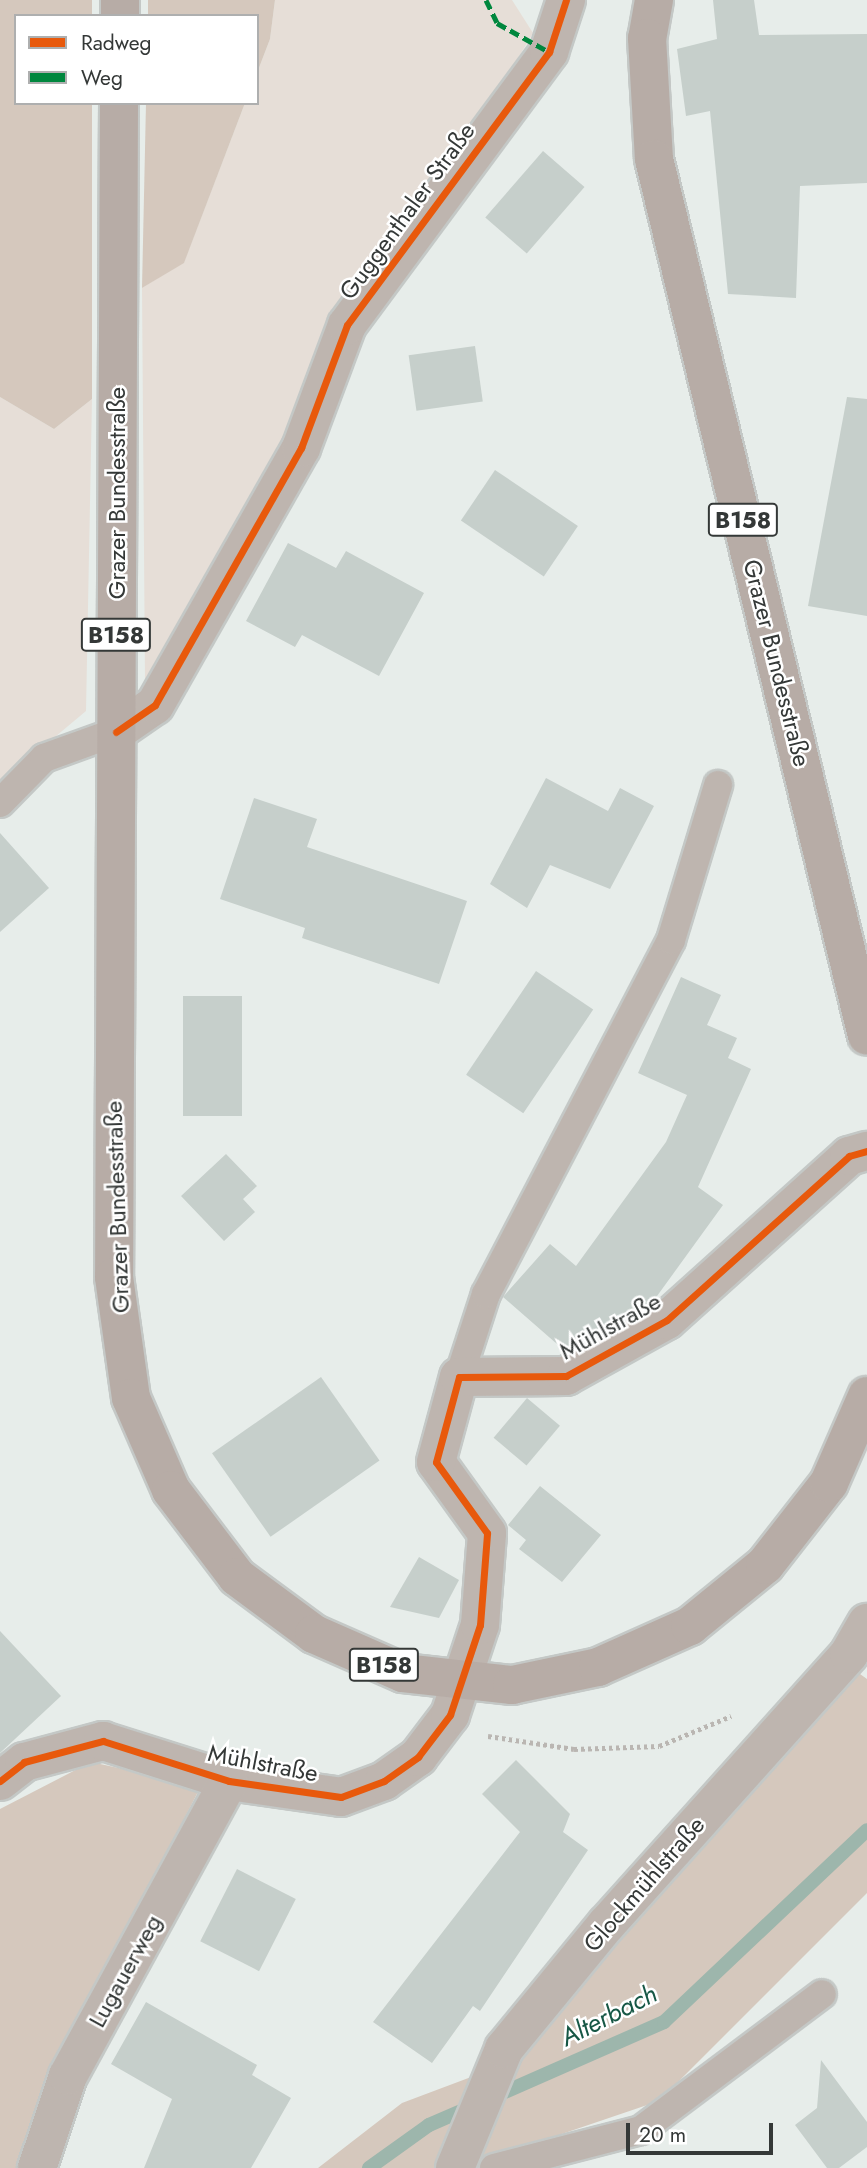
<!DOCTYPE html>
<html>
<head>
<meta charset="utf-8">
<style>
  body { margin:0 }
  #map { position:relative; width:867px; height:2168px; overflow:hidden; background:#e7edea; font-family:Jost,sans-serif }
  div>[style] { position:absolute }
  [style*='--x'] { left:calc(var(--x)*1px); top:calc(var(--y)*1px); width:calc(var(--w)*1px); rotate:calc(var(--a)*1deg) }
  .green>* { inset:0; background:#e6ded7 }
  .forest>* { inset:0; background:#d5c8bd }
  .stream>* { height:14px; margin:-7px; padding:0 7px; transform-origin:7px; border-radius:7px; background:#9db6ac }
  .building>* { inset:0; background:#c6cfcb; transform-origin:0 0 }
  .path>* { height:4.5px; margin-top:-2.25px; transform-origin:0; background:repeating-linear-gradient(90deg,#bab6b2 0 3.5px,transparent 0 7px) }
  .roads { filter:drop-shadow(2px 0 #c4c8c6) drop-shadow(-2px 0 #c4c8c6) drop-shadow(0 2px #c4c8c6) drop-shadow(0 -2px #c4c8c6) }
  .lane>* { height:28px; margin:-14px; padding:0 14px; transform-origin:14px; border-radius:14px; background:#beb5af }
  .street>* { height:38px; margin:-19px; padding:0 19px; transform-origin:19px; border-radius:19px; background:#beb5af }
  .primary>* { height:38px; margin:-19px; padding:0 19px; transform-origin:19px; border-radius:19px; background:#b7aca6 }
  .quiet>* { height:5px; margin-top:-2.5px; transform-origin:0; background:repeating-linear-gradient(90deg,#00873e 0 10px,transparent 0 15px) }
  .cycleway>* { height:7px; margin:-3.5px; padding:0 3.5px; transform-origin:3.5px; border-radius:3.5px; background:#e8590c }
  span { translate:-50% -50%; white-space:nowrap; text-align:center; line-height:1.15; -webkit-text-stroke:5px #fff; paint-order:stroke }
  .shield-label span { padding:2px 5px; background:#fff; border:2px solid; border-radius:5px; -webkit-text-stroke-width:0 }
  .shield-label { font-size:23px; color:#343837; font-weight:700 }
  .street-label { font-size:24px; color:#343837 }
  .water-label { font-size:26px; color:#165745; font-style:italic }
  .legend { position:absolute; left:14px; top:14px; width:245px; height:91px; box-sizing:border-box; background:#fff; border:2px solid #aeafaf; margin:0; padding:9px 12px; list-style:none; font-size:21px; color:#343837 }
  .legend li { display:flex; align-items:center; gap:14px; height:35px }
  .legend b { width:35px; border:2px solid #aeafaf }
  .scale { position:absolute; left:626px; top:2123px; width:147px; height:32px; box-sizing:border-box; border:4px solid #343837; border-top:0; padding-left:9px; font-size:21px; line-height:24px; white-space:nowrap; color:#343837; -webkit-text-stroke:5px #fff; paint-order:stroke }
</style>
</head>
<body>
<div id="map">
  <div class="green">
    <i style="clip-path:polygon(275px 0,512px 0,533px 33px,145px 682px,142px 288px,184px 262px,245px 103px,257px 103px,257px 73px,270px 39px)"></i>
    <i style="clip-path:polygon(0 397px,54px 429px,92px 399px,86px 711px,0 783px)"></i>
  </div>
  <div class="forest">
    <i style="clip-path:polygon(0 0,92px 0,92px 16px,16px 16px,16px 103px,92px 103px,92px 399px,54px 429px,0 397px)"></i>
    <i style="clip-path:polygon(148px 0,275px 0,270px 39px,257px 73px,257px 16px,148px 16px)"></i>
    <i style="clip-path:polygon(146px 103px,245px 103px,184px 263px,142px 288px)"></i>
    <i style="clip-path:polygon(853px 1669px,867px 1679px,867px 1893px,659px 2101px,462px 2168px,318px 2168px,402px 2103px,503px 2065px,721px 1827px)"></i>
    <i style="clip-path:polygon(91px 1762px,201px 1786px,53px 2074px,20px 2168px,0 2168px,0 1809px)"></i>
  </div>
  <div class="stream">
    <i style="--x:491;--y:2098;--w:189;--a:-23.7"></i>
    <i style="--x:664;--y:2022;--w:279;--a:-43.4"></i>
    <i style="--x:369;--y:2168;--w:74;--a:-35.6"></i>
    <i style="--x:429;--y:2125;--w:48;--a:-23.4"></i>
  </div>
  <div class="building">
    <i style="clip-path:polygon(713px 0,754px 0,759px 35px,867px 34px,867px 183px,800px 186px,796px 298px,728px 294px,710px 111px,686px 116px,677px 49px,717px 39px)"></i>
    <i style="left:543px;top:151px;width:55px;height:88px;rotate:41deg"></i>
    <i style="left:475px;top:346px;width:56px;height:67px;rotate:82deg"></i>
    <i style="clip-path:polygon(847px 397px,867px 399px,867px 616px,808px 606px)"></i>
    <i style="left:495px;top:470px;width:100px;height:61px;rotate:34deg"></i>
    <i style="clip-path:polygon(288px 543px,336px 568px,346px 551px,424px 593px,379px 676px,302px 635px,295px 647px,246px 621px)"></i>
    <i style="clip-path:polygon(546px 778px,608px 811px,620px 788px,654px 806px,610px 889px,550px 865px,527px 908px,490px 884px)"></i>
    <i style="clip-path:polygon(254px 798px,317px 819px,307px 847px,467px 901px,439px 984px,302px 938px,305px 928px,220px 899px)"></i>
    <i style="clip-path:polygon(0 833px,49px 888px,0 932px)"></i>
    <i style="left:536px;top:971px;width:69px;height:125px;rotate:34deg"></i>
    <i style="clip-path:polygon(681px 977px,721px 995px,707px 1025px,737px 1038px,728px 1058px,751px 1069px,698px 1187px,723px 1205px,652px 1303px,565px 1351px,503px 1297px,550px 1244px,576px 1266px,666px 1142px,687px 1095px,638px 1073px)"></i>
    <i style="left:183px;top:996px;width:59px;height:120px"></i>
    <i style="clip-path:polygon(226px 1154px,257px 1186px,243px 1199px,255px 1212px,224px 1241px,181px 1196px)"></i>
    <i style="left:321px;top:1377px;width:102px;height:133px;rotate:55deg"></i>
    <i style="left:527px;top:1398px;width:43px;height:52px;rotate:40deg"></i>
    <i style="clip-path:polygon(540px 1486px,601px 1535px,562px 1582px,519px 1549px,526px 1540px,508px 1525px)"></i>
    <i style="clip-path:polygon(419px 1557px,459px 1580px,439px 1618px,390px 1607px)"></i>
    <i style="clip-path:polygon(0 1631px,61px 1696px,0 1753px)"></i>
    <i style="clip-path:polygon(516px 1760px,570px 1814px,563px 1832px,588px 1850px,480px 2011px,473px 2006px,432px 2063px,373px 2022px,520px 1832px,482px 1794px)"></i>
    <i style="left:237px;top:1869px;width:66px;height:81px;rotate:27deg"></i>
    <i style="clip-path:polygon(146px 2002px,257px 2065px,252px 2075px,291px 2098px,251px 2168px,144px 2168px,172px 2099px,111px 2064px)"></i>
    <i style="clip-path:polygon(821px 2060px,867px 2122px,867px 2147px,839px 2168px,827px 2168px,795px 2125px,817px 2108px)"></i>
  </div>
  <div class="path">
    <i style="--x:488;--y:1736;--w:87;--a:8.6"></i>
    <i style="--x:574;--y:1749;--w:85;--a:-2"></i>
    <i style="--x:659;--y:1746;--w:78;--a:-22.6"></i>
  </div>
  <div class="roads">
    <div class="lane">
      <i style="--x:0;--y:803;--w:63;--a:-45.6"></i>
      <i style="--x:44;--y:758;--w:77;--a:-19.9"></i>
      <i style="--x:459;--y:1377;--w:87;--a:-72"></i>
      <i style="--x:486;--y:1294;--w:399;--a:-62.4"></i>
      <i style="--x:671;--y:940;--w:162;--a:-73.1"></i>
      <i style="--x:494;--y:2168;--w:152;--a:-14.5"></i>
      <i style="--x:641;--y:2130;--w:226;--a:-36.9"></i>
    </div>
    <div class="street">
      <i style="--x:116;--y:732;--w:47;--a:-34.7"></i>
      <i style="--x:155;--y:705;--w:296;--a:-60.4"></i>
      <i style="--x:301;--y:448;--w:131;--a:-69.5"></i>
      <i style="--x:347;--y:325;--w:340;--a:-53.5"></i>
      <i style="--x:549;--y:52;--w:55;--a:-71.9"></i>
      <i style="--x:0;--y:1781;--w:31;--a:-38"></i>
      <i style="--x:24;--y:1762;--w:82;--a:-14.9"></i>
      <i style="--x:103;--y:1741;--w:132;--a:17.6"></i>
      <i style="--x:229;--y:1781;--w:113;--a:8.1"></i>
      <i style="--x:341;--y:1797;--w:46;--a:-20.4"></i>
      <i style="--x:384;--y:1781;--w:42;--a:-35.2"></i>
      <i style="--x:418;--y:1757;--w:53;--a:-52.7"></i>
      <i style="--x:450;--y:1715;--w:95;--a:-71.6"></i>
      <i style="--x:480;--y:1625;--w:92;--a:-85.6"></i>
      <i style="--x:487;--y:1533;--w:87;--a:-125.7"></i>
      <i style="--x:436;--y:1462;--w:88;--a:-74.9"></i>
      <i style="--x:459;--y:1377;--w:107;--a:-0.5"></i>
      <i style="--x:566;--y:1376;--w:115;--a:-29"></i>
      <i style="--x:667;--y:1320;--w:245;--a:-42"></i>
      <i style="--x:849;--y:1156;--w:19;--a:-16"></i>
      <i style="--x:37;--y:2168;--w:97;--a:-71.4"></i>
      <i style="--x:68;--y:2076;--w:336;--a:-61.4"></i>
      <i style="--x:455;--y:2168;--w:129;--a:-67.6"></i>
      <i style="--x:504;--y:2049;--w:161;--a:-50.6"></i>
      <i style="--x:606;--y:1925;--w:364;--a:-48.1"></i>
      <i style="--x:849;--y:1654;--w:36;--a:-60"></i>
    </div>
    <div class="primary">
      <i style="--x:654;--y:0;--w:39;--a:100"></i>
      <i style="--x:647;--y:38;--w:121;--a:86.7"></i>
      <i style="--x:654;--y:159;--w:902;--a:76.35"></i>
      <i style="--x:120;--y:16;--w:16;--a:-90"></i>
      <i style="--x:119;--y:103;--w:1174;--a:90.24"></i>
      <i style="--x:114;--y:1277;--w:122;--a:82"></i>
      <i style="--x:131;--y:1398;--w:100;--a:66.5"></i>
      <i style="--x:171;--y:1490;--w:109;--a:52.8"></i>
      <i style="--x:237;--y:1577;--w:96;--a:36.5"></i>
      <i style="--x:314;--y:1634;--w:97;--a:23.7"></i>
      <i style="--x:403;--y:1673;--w:110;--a:6.3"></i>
      <i style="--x:512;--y:1685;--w:88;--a:-11.8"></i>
      <i style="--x:598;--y:1667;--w:101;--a:-24"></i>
      <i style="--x:690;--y:1626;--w:97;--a:-39.1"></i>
      <i style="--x:765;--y:1565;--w:104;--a:-52"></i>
      <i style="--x:829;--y:1483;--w:95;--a:-66.4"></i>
    </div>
  </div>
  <div class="quiet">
    <i style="--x:486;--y:0;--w:25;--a:64"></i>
    <i style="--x:497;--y:23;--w:60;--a:29.1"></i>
  </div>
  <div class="cycleway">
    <i style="--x:116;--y:732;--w:47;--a:-34.7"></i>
    <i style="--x:155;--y:705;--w:296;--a:-60.4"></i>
    <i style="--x:301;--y:448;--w:131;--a:-69.5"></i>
    <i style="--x:347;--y:325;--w:340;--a:-53.5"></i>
    <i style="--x:549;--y:52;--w:55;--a:-71.9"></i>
    <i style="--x:0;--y:1781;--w:31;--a:-38"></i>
    <i style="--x:24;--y:1762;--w:82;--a:-14.9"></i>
    <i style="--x:103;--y:1741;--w:132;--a:17.6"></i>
    <i style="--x:229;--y:1781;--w:113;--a:8.1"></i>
    <i style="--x:341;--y:1797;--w:46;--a:-20.4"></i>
    <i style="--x:384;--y:1781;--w:42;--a:-35.2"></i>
    <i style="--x:418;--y:1757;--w:53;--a:-52.7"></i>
    <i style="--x:450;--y:1715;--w:95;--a:-71.6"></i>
    <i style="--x:480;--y:1625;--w:92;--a:-85.6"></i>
    <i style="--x:487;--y:1533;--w:87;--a:-125.7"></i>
    <i style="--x:436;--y:1462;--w:88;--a:-74.9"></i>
    <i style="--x:459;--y:1377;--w:107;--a:-0.5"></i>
    <i style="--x:566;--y:1376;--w:115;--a:-29"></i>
    <i style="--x:667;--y:1320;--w:245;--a:-42"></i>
    <i style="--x:849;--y:1156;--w:19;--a:-16"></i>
  </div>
  <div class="shield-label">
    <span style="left:743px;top:520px">B158</span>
    <span style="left:116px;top:635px">B158</span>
    <span style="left:384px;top:1665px">B158</span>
  </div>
  <div class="street-label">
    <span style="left:407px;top:211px;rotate:-54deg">Guggenthaler Straße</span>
    <span style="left:117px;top:493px;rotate:-90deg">Grazer Bundesstraße</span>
    <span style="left:777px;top:663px;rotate:76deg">Grazer Bundesstraße</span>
    <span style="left:117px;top:1207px;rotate:-92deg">Grazer Bundesstraße</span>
    <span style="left:610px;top:1326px;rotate:-29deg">Mühlstraße</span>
    <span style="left:263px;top:1763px;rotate:11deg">Mühlstraße</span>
    <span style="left:644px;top:1884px;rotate:-49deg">Glockmühlstraße</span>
    <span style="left:125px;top:1971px;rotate:-61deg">Lugauerweg</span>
  </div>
  <div class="water-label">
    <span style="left:609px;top:2016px;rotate:-27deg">Alterbach</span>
  </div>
  <ul class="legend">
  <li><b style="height:9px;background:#e8590c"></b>Radweg</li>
  <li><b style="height:9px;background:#00873e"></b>Weg</li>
  </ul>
  <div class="scale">20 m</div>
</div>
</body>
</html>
